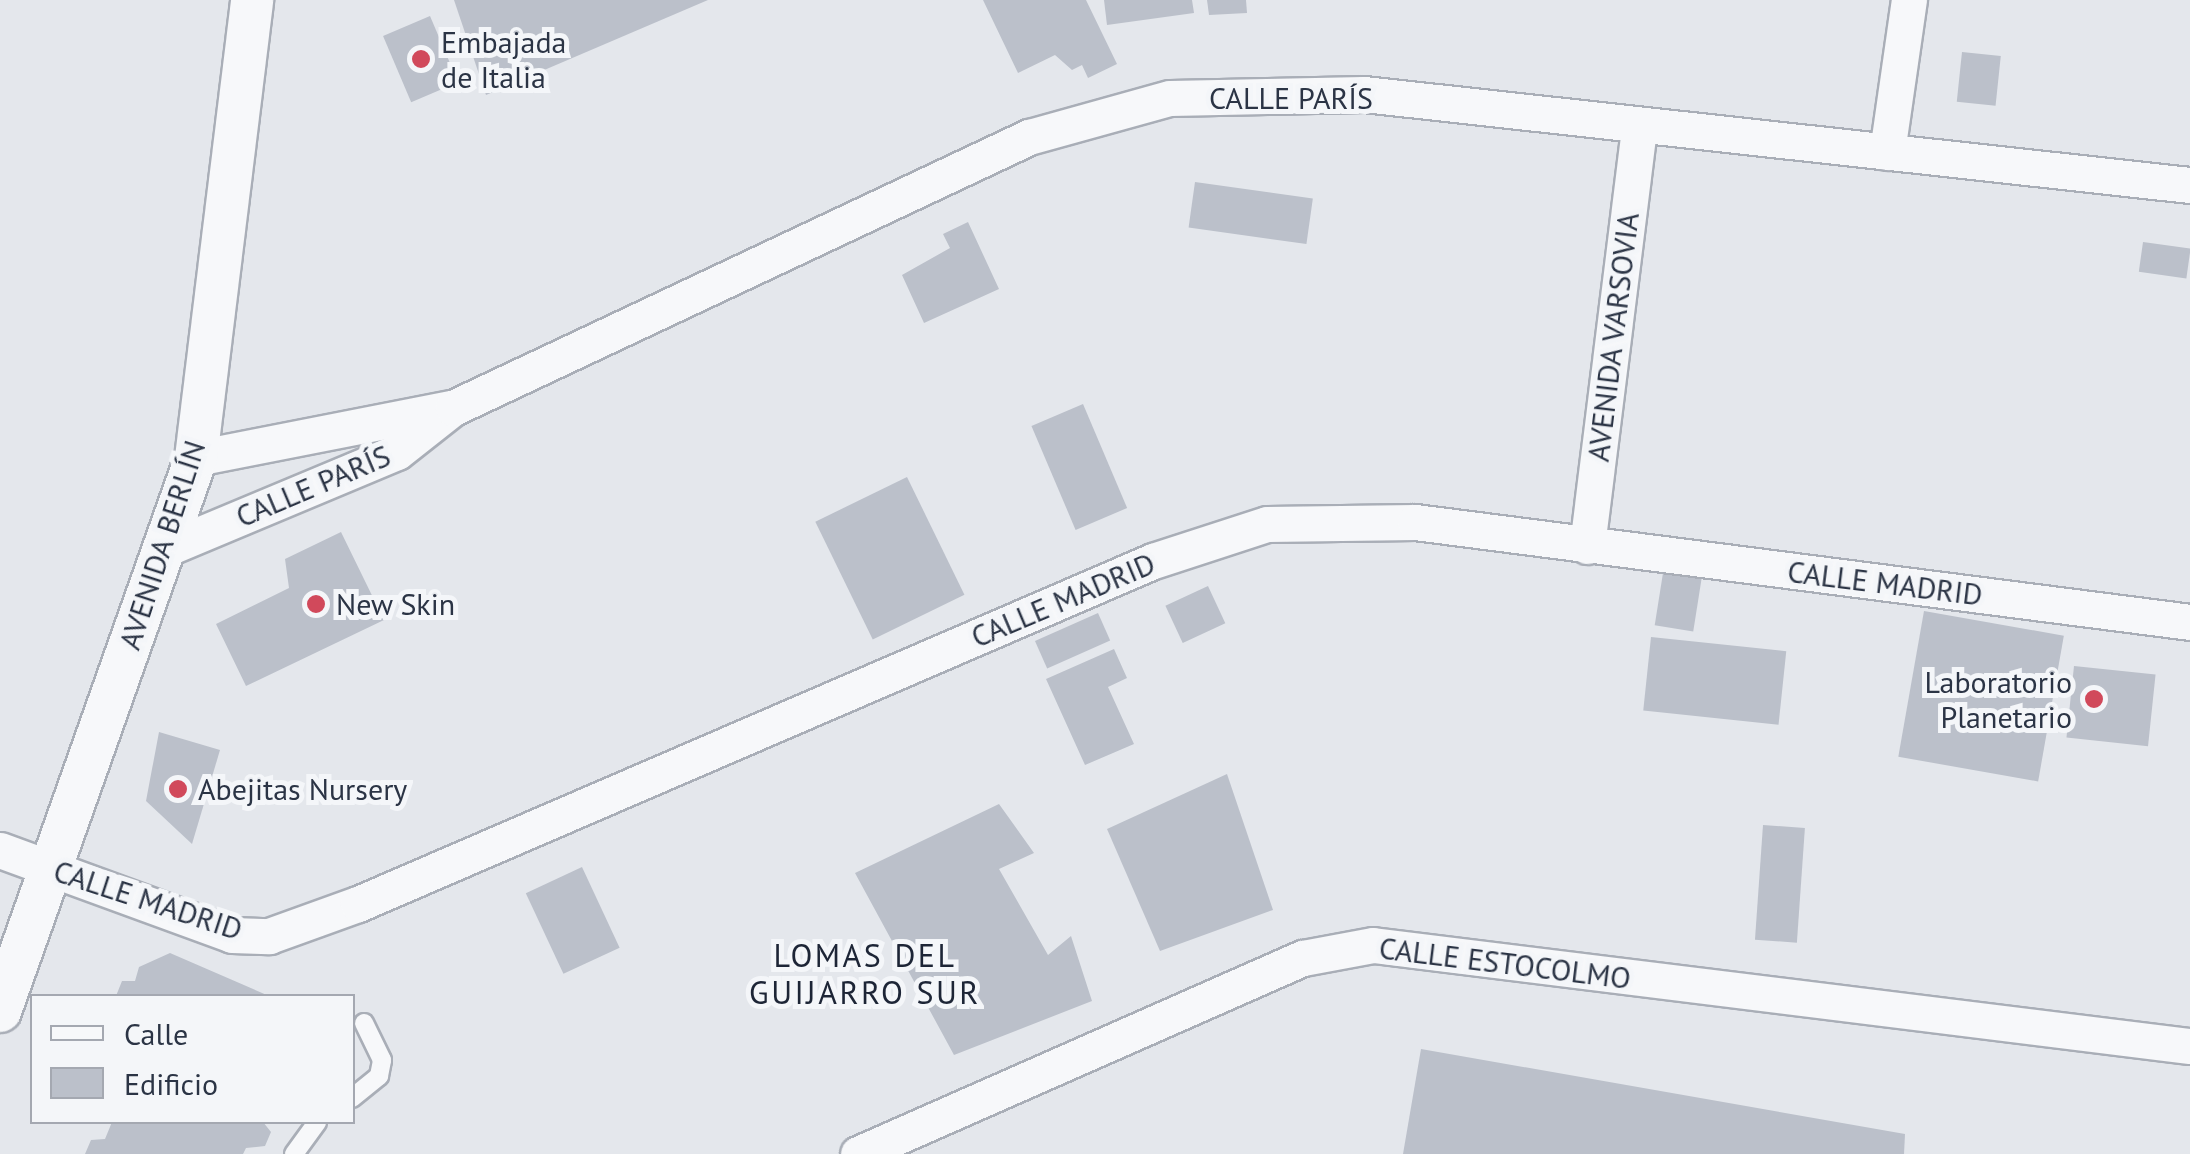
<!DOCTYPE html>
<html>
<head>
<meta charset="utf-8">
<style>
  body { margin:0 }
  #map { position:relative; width:2190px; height:1154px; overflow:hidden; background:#e4e7ec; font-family:"PT Sans",sans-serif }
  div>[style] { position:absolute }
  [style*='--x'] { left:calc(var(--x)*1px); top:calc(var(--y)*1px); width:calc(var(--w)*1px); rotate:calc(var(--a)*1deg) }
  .building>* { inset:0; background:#bbc0ca; transform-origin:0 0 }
  .roads { filter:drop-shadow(2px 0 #a9aeb7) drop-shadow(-2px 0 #a9aeb7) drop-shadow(0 2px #a9aeb7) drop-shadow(0 -2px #a9aeb7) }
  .service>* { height:18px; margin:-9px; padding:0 9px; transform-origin:9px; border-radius:9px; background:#f7f8fa }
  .minor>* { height:35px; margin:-17.5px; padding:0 17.5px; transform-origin:17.5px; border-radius:17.5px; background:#f7f8fa }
  .tertiary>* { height:42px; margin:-21px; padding:0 21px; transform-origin:21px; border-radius:21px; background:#f7f8fa }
  .dots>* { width:28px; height:28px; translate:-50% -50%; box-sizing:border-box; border:5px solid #f4f6f9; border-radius:50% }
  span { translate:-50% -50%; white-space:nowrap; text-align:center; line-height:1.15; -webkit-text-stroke:10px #f4f6f9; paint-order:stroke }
  .poi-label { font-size:30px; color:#2b3445 }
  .left { translate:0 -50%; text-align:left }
  .right { translate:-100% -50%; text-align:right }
  .street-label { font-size:30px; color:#2b3445 }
  .neighbourhood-label { font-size:32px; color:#1d2536; letter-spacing:2.5px }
  .legend { position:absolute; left:30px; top:994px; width:325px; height:130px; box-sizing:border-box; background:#f4f6f9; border:2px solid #a4a8b1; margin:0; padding:12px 18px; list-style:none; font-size:30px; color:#2b3445 }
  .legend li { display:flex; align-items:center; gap:20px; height:50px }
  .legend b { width:50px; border:2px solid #a4a8b1 }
</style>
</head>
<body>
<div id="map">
  <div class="building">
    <i style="clip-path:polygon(454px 0,708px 0,486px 95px)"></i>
    <i style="clip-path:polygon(983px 0,1086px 0,1117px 64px,1088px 78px,1082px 65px,1072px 70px,1055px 55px,1018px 73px)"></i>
    <i style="clip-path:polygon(1104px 0,1192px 0,1194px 13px,1107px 25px)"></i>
    <i style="clip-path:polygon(1207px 0,1246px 0,1247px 13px,1209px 15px)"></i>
    <i style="left:430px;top:16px;width:72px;height:51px;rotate:67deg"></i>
    <i style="left:1962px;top:52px;width:39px;height:50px;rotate:6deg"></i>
    <i style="left:1195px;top:182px;width:119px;height:46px;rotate:8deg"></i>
    <i style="clip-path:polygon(968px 222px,999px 289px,924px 323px,902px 275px,950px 248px,943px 234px)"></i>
    <i style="left:2143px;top:242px;width:48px;height:30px;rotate:8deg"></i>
    <i style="left:1083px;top:404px;width:113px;height:56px;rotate:67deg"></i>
    <i style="left:907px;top:477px;width:131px;height:102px;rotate:64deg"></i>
    <i style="clip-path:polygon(341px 532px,384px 620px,246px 686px,216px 624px,289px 588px,285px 559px)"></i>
    <i style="left:1663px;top:573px;width:39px;height:53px;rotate:9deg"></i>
    <i style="left:1208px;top:586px;width:41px;height:47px;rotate:65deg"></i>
    <i style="left:1924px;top:611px;width:142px;height:148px;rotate:10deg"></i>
    <i style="left:1098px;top:613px;width:30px;height:69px;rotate:66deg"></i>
    <i style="left:1651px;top:637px;width:136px;height:74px;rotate:6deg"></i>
    <i style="clip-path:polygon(1114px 649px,1127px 678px,1108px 687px,1134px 744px,1085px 765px,1046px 679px)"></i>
    <i style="left:2074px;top:666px;width:82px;height:72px;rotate:6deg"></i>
    <i style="clip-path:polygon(159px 732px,220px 750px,192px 844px,146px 801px)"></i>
    <i style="clip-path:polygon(1227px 774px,1273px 910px,1160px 951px,1107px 829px)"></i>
    <i style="clip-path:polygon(999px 804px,1034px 853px,999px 869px,1048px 955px,1071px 936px,1092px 1001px,954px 1055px,855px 873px)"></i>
    <i style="left:1763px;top:825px;width:42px;height:115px;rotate:4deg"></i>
    <i style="left:582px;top:867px;width:89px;height:62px;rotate:65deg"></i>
    <i style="clip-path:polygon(170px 953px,269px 996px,116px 996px,122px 981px,135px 981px,139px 967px)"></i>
    <i style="clip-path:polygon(1421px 1049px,1905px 1134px,1904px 1154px,1403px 1154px)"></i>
    <i style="clip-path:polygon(112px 1122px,263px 1122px,271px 1132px,265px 1146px,246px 1148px,243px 1154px,85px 1154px,91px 1140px,105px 1139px)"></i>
  </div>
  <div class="roads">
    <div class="service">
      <i style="--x:352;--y:1098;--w:35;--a:-39"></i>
      <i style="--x:379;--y:1076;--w:16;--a:-79"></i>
      <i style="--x:382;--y:1060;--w:41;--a:-115.9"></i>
      <i style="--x:294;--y:1154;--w:39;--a:-54"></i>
    </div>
    <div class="minor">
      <i style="--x:1887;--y:152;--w:154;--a:-81.8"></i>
      <i style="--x:196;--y:458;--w:261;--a:-11.1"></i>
      <i style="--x:1587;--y:546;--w:420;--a:-82.9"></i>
      <i style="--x:165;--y:549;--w:251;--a:-22.7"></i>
      <i style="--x:397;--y:452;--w:71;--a:-38.2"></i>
      <i style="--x:453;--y:408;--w:637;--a:-25.2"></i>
      <i style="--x:1029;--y:137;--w:146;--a:-15.5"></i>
      <i style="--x:1170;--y:98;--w:194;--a:-1.2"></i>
      <i style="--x:1364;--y:94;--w:831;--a:6.29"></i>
      <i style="--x:0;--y:850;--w:247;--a:20.1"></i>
      <i style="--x:232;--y:935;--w:37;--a:2"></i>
      <i style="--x:269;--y:936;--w:95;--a:-19.8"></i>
      <i style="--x:358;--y:904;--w:866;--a:-23.34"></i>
      <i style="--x:1153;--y:561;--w:120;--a:-18"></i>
      <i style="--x:1267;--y:524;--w:148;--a:-0.8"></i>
      <i style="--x:1415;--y:522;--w:781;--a:7.35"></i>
      <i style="--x:858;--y:1154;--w:486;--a:-23.8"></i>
      <i style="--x:1303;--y:958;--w:71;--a:-10.5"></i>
      <i style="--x:1373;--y:945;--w:823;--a:7.05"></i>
    </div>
    <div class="tertiary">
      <i style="--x:0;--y:1011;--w:587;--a:-70.48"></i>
      <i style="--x:196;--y:458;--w:461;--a:-83"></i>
    </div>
  </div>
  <div class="dots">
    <i style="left:421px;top:59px;background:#d1495b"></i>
    <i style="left:316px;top:604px;background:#d1495b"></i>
    <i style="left:2094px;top:699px;background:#d1495b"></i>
    <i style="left:178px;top:789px;background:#d1495b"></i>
  </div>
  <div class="poi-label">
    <span class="left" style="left:441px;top:59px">Embajada<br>de Italia</span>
    <span class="left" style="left:336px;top:604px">New Skin</span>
    <span class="right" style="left:2072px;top:699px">Laboratorio<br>Planetario</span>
    <span class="left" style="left:198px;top:789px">Abejitas Nursery</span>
  </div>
  <div class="street-label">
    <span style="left:1291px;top:98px">CALLE PARÍS</span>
    <span style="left:1613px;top:337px;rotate:-83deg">AVENIDA VARSOVIA</span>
    <span style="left:313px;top:486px;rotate:-23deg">CALLE PARÍS</span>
    <span style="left:162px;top:545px;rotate:-72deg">AVENIDA BERLÍN</span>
    <span style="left:1885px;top:583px;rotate:7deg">CALLE MADRID</span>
    <span style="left:1063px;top:600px;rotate:-23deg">CALLE MADRID</span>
    <span style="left:148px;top:900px;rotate:18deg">CALLE MADRID</span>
    <span style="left:1505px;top:963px;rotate:7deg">CALLE ESTOCOLMO</span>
  </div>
  <div class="neighbourhood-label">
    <span style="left:865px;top:974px">LOMAS DEL<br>GUIJARRO SUR</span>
  </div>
  <ul class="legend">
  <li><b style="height:12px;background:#f7f8fa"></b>Calle</li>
  <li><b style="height:28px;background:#bbc0ca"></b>Edificio</li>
  </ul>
</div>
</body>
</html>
